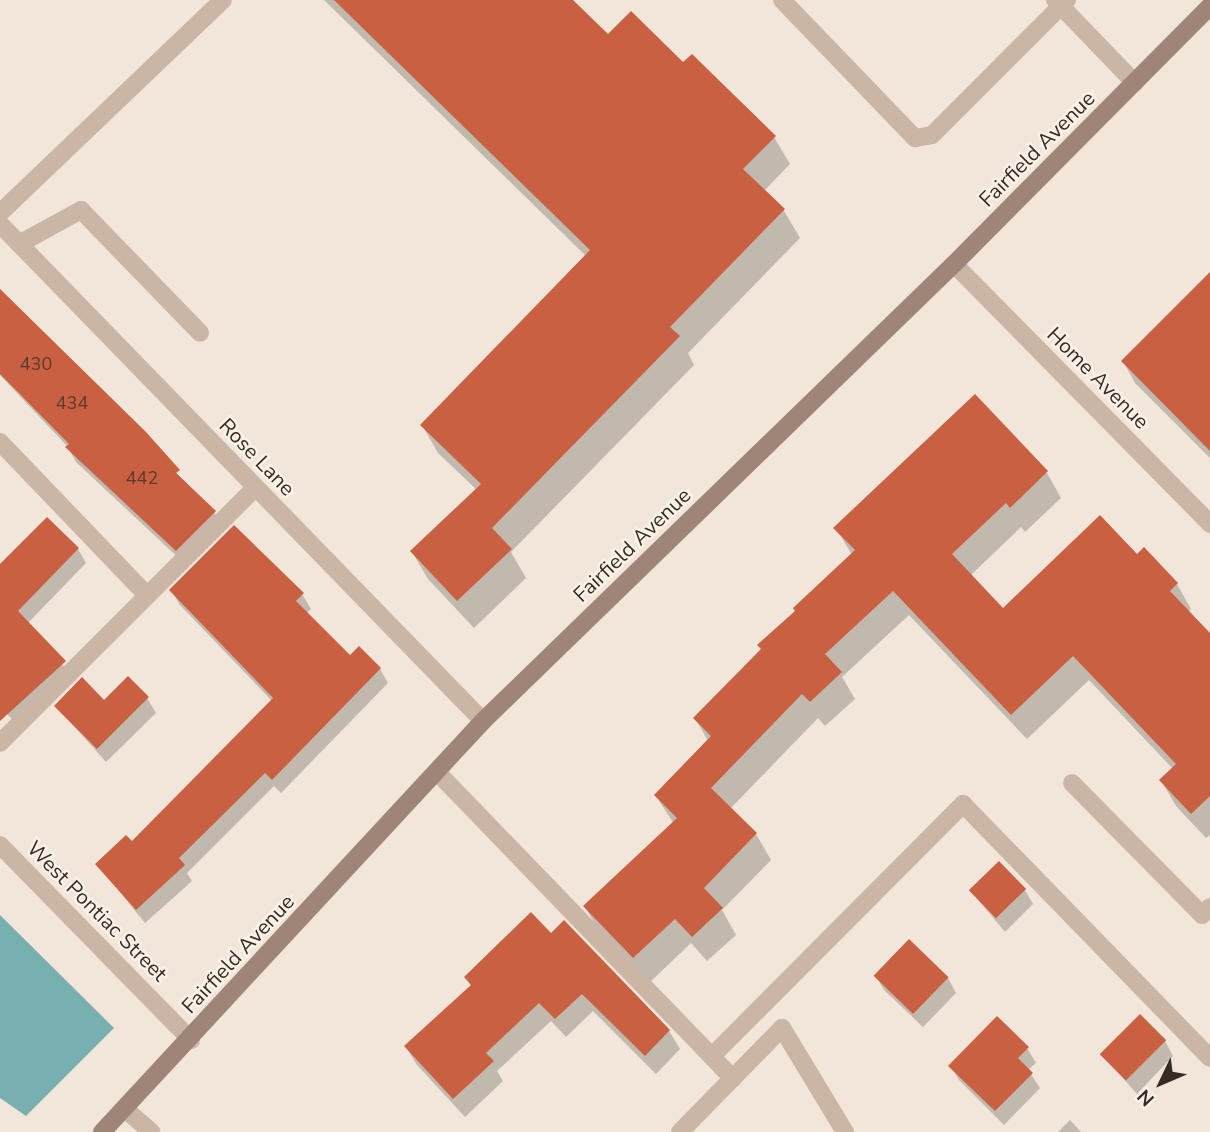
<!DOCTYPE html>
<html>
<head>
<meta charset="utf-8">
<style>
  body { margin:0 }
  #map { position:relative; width:1210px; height:1132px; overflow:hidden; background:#f2e6da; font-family:"Nunito Sans",sans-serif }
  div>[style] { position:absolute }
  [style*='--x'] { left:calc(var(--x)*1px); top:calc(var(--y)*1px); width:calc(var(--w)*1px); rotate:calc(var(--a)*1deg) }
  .water>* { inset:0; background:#78afb0 }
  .shadow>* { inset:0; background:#0003 }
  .building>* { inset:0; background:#c96041; transform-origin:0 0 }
  .service>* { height:18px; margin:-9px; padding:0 9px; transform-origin:9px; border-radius:9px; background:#cbb6a6 }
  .minor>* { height:18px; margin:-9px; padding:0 9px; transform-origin:9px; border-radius:9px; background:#cbb6a6 }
  .tertiary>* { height:18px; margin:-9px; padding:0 9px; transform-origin:9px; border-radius:9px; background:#cbb6a6 }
  .secondary>* { height:18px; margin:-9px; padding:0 9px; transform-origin:9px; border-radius:9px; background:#9e8577 }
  span { translate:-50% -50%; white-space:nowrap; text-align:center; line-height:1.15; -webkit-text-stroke:5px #faf1e7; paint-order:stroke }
  .number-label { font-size:18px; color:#5b392e }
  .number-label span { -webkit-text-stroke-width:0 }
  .street-label { font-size:21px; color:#362c27 }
  .north { position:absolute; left:1126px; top:1048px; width:70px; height:70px; -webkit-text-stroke:5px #faf1e7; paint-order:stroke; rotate:226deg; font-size:19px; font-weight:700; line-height:28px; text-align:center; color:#362c27 }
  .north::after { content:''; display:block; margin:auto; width:24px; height:32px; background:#362c27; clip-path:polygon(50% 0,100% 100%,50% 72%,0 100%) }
</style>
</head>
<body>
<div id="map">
  <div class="water">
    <i style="clip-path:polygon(0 915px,114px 1028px,26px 1116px,0 1098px)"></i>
  </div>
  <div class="shadow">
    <i style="clip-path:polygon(324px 0,570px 0,608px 37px,684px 65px,774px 137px,790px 164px,764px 191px,784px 211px,800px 238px,688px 353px,694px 365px,511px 552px,526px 578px,474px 628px,428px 579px,412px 552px,477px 490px,438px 453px,422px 425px,587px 257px)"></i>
    <i style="clip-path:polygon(0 289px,214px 512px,223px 527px,185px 564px,76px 462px,68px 447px,0 375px)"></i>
    <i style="clip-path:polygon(1210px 300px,1210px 458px,1135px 383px,1123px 361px)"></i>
    <i style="clip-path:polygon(975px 396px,1047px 473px,1061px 498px,1025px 532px,1021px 527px,970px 576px,1003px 610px,1137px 556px,1177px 584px,1191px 609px,1188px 612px,1210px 636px,1210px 835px,1206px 838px,1176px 806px,1161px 780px,1173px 769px,1089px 680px,1027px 739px,909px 615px,842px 677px,855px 699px,825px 726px,818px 718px,730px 809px,756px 834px,771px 860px,722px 910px,736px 935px,707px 961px,691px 943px,649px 983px,600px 932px,585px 907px,674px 824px,656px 796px,708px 741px,695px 718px,852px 555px,836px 528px)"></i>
    <i style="clip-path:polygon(78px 549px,86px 563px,27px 624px,73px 677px,18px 725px,0 707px,0 567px)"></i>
    <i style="clip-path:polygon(171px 590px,302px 594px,311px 609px,306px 614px,350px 658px,380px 669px,388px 683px,281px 793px,274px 786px,187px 873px,192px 881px,145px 923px,97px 864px,132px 844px,272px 701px,180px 605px)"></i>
    <i style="clip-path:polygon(147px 698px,156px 713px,106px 762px,56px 706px)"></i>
    <i style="clip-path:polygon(1025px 890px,1033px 904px,1005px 932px,971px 891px)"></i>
    <i style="clip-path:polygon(551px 935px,669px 1031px,680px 1049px,656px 1074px,593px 1011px,566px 1037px,551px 1021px,497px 1071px,503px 1081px,465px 1117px,417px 1065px,406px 1047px,471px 986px,466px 977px)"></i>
    <i style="clip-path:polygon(909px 941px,948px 978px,956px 993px,923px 1027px,884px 990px,876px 976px)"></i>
    <i style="clip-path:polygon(1165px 1041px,1173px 1056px,1137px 1094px,1103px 1056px)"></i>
    <i style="clip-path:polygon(1027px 1048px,1036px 1063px,1028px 1070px,1040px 1088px,1004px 1125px,959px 1080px,951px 1066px)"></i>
    <i style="clip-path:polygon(1070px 1120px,1081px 1132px,1058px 1132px)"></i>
  </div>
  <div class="building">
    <i style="clip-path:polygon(334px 0,573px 0,608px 34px,631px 11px,683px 62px,692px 54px,776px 136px,743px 169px,785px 209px,670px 327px,680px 336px,492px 528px,512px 549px,457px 601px,410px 551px,481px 484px,420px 425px,590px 250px)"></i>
    <i style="clip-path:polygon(1210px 272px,1210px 451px,1121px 361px)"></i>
    <i style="clip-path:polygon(0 289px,146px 432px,180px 470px,176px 473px,216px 511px,176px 551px,65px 447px,69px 444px,0 374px)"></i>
    <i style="clip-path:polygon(975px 394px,1048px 471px,1010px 508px,1006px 503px,952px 554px,1003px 608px,1100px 515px,1137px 554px,1144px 547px,1178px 583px,1170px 591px,1210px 633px,1210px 796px,1191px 814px,1159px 780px,1176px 764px,1073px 656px,1011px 715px,893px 591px,825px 654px,842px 672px,810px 702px,802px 694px,711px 788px,757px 833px,704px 888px,723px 908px,692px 937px,675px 919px,633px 958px,583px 906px,677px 818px,654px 795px,711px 736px,693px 718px,761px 649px,757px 645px,795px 611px,793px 608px,855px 550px,833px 528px)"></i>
    <i style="clip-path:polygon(47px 517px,79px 548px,18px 611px,66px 661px,0 721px,0 564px)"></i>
    <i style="clip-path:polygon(234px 525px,304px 593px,296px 601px,350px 655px,359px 646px,381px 668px,272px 780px,265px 773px,179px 858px,185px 865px,136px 910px,95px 864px,126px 835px,132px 841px,273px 698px,169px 590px)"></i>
    <i style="clip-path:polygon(128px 676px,149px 697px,97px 749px,54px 706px,82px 677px,104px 700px)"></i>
    <i style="left:999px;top:861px;width:39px;height:42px;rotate:46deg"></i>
    <i style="clip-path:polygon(531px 912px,551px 933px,564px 920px,670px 1030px,645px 1056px,582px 994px,555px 1019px,539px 1003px,486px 1053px,494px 1061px,453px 1099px,404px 1046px,471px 985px,464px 977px)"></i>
    <i style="left:909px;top:939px;width:55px;height:51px;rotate:44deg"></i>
    <i style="left:1140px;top:1014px;width:37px;height:57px;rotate:45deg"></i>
    <i style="clip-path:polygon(997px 1016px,1029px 1047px,1018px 1058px,1033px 1073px,995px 1111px,948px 1066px)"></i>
  </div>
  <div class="service">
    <i style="--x:782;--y:0;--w:192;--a:46.1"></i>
    <i style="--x:915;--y:138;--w:17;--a:-10"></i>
    <i style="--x:932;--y:135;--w:191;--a:-45"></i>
    <i style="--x:1055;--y:0;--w:115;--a:46.1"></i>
    <i style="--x:0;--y:213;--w:308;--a:-43.7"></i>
    <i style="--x:19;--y:244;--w:71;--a:-28.7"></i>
    <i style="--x:81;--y:210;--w:171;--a:45.9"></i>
    <i style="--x:0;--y:442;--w:211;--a:46.2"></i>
    <i style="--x:0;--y:743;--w:361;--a:-45"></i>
    <i style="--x:437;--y:772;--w:426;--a:46"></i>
    <i style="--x:1072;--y:783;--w:185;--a:45.4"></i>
    <i style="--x:1202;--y:915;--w:11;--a:-45"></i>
    <i style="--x:712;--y:1056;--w:356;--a:-45.1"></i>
    <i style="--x:963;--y:804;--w:354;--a:45.8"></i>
  </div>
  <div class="minor">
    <i style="--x:0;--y:224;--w:693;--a:45.82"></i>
    <i style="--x:125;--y:1109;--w:35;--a:41"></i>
    <i style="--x:680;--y:1132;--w:146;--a:-45.6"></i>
    <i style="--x:782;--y:1028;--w:122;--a:58.8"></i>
  </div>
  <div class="tertiary">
    <i style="--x:954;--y:264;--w:365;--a:45.4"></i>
    <i style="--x:0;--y:845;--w:273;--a:45.6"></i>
  </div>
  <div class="secondary">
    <i style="--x:102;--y:1132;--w:560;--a:-47.17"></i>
    <i style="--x:483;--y:721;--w:656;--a:-44.14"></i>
    <i style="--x:954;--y:264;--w:363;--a:-45.2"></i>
  </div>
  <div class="number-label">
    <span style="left:36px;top:364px">430</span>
    <span style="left:72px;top:403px">434</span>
    <span style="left:142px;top:478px">442</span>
  </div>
  <div class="street-label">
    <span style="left:1037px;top:149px;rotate:-45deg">Fairfield Avenue</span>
    <span style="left:1098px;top:378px;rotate:45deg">Home Avenue</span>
    <span style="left:257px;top:457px;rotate:46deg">Rose Lane</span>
    <span style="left:632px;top:545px;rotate:-44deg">Fairfield Avenue</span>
    <span style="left:97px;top:911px;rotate:45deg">West Pontiac Street</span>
    <span style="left:238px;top:954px;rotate:-47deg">Fairfield Avenue</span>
  </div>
  <div class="north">N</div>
</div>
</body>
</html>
